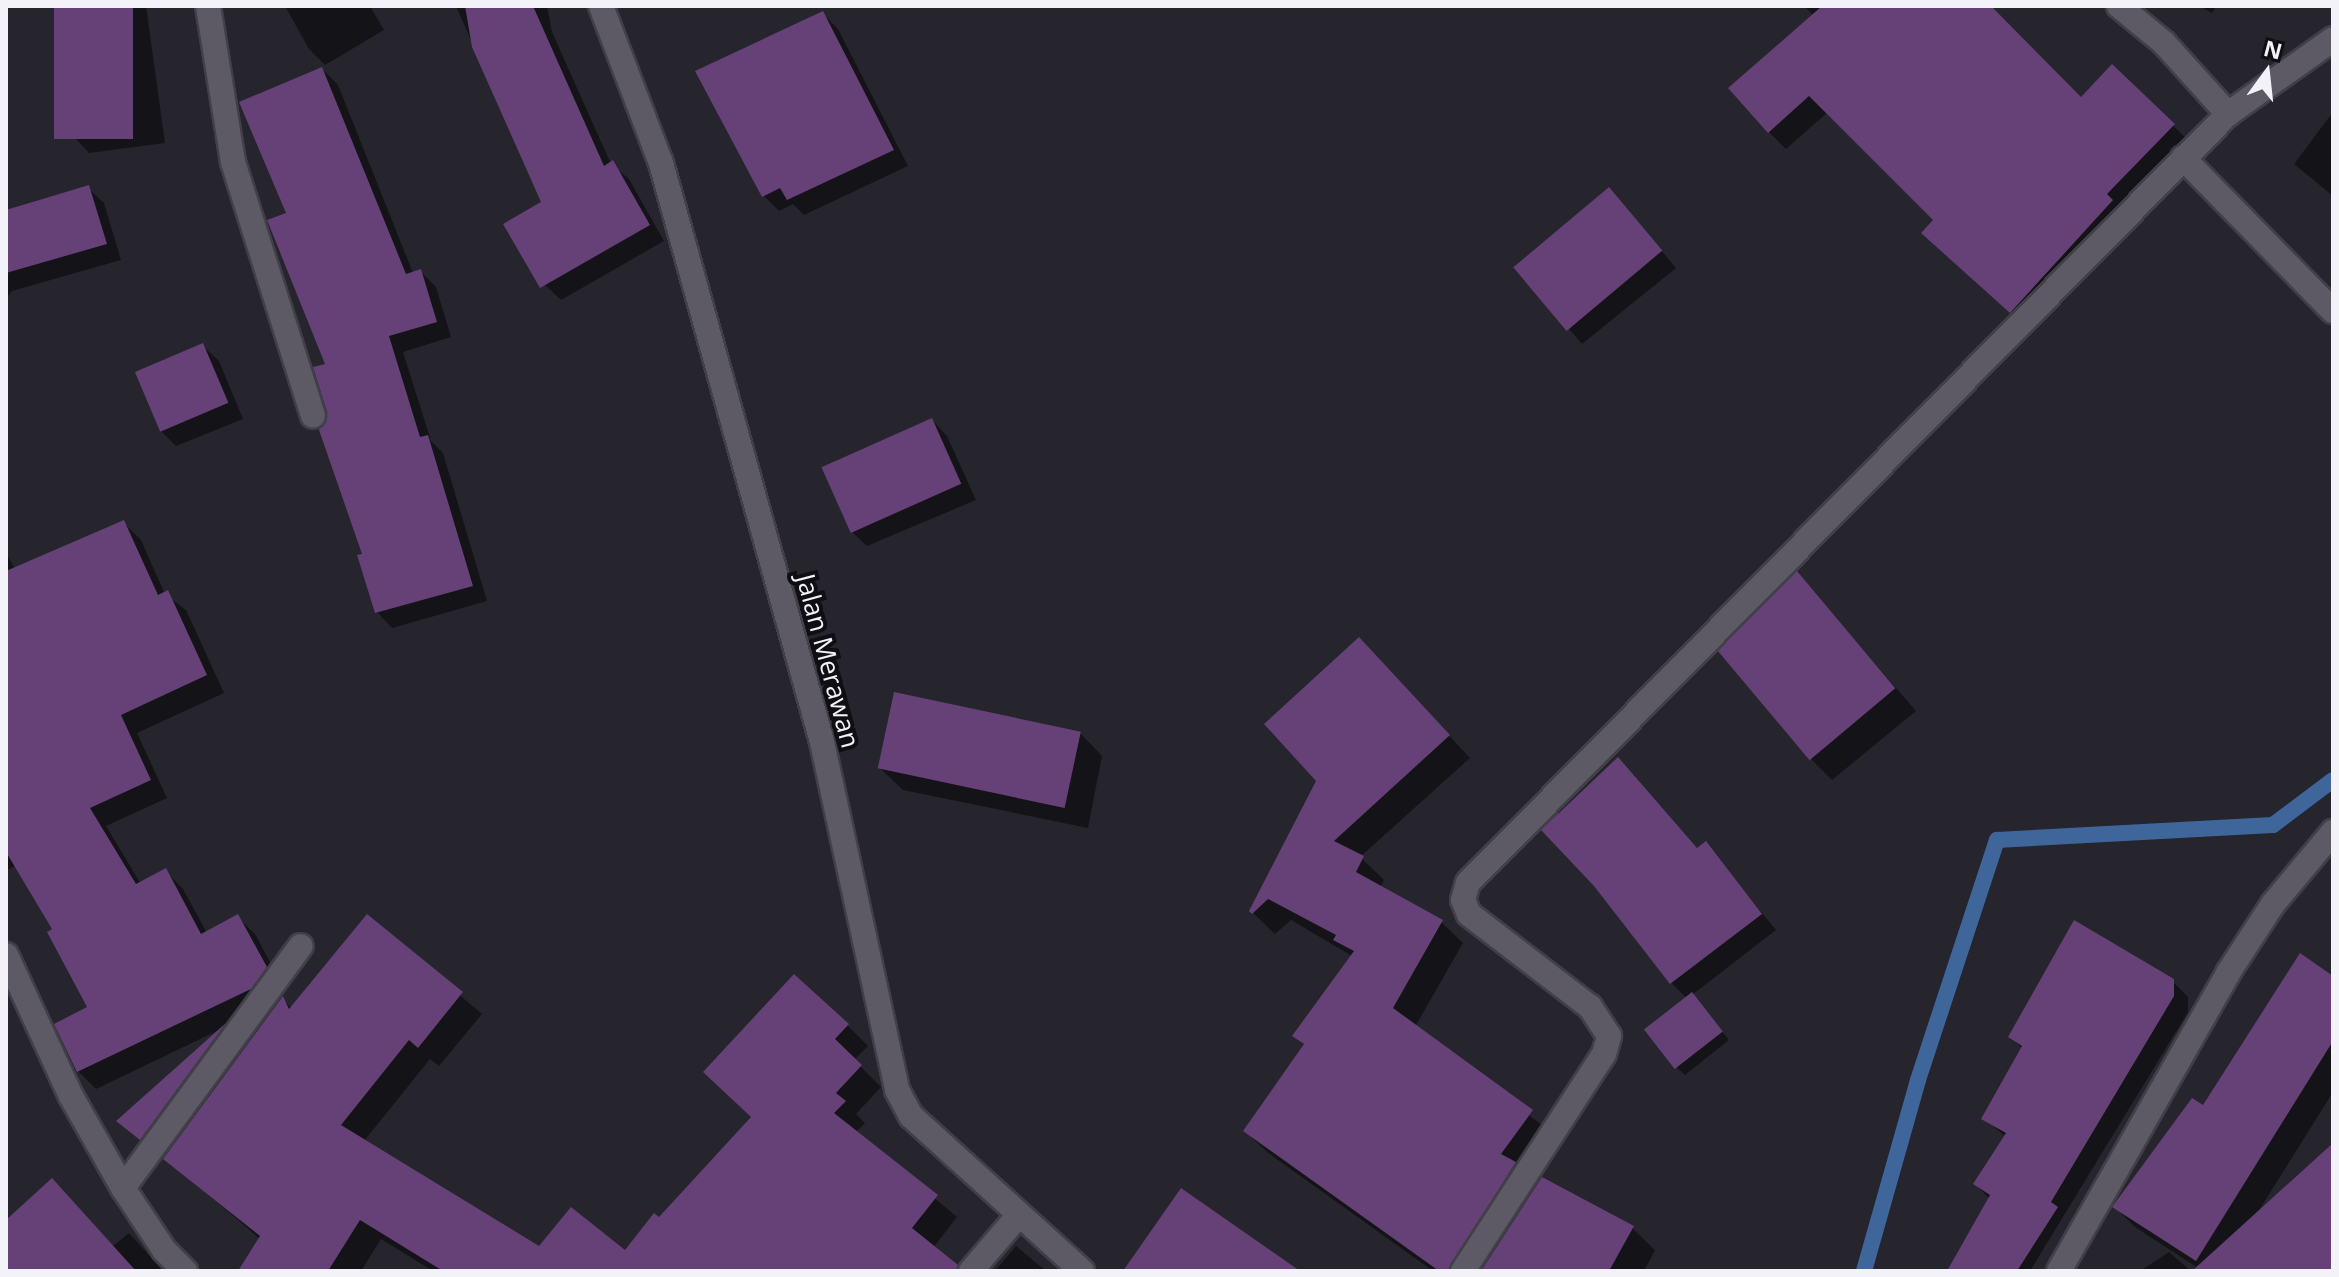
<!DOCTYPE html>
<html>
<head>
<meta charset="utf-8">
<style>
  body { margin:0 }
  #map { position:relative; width:2339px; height:1277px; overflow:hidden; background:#26242d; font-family:"Open Sans",sans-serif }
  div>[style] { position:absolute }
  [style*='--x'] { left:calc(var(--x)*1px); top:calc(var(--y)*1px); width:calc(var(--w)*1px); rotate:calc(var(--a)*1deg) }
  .shadow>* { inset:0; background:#0007 }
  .stream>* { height:16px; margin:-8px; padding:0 8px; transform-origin:8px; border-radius:8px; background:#3f669a }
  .building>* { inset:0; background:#664177; transform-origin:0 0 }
  .roads { filter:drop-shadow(2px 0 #413f48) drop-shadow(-2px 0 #413f48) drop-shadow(0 2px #413f48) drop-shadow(0 -2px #413f48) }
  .minor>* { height:24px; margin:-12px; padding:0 12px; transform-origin:12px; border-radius:12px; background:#5d5a65 }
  span { translate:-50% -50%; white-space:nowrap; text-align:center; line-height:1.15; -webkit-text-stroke:8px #0f0e12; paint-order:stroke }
  .street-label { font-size:26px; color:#f4f2f9 }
  .frame { position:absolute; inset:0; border:8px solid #f4f2f9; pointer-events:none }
  .north { position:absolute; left:2227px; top:32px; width:80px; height:80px; -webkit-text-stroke:6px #0f0e12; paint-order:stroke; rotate:15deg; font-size:22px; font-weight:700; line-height:32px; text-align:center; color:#f4f2f9 }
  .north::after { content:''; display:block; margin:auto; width:28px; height:36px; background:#f4f2f9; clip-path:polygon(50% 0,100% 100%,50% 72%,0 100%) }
</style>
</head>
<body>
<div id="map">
  <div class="shadow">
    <i style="clip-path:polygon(56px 6px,146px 6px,165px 143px,89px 153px,74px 137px)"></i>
    <i style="clip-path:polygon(285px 6px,370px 6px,384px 30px,325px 65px,309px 49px)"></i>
    <i style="clip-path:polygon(456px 6px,547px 6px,552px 32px,611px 164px,629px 179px,664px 241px,561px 300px,545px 285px,543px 203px)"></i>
    <i style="clip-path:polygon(1804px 6px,1988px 6px,2081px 100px,2112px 67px,2191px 143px,2028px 329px,1941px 250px,1936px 220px,1828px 112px,1786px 149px,1769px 132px,1814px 16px)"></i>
    <i style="clip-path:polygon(2199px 6px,2216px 6px,2212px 13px)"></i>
    <i style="clip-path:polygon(822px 13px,838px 29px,908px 166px,804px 215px,793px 204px,779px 211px,763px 195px)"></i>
    <i style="clip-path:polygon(322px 69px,338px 85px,413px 273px,420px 271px,436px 287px,451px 337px,403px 352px,431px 441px,443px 453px,487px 601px,392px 628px,377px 612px,330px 412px,328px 365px,288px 214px)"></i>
    <i style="clip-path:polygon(2333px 112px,2333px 196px,2294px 164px)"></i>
    <i style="clip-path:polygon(88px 188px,104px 203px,121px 260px,12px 291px,6px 298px,6px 212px)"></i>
    <i style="clip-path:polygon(1624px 206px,1676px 268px,1582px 344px,1515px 266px)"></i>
    <i style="clip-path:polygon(203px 346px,219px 361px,243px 419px,176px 446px,160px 430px)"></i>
    <i style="clip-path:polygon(932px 420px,947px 436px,976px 500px,867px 546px,851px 531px)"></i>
    <i style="clip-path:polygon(123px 522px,141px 540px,165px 594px,186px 610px,224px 693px,137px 733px,167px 798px,106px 826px,141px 884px,165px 871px,183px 889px,207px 933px,237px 917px,255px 934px,283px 986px,269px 1006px,226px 1026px,240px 1040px,156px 1154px,119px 1121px,219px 1030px,96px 1089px,78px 1071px,89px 1008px,55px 930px,16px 865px,6px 871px,6px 553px,15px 569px)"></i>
    <i style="clip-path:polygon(1797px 574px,1916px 711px,1832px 780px,1809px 757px)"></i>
    <i style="clip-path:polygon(1380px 661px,1470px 758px,1360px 857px,1384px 880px,1381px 886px,1441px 922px,1463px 943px,1415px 1027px,1547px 1129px,1449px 1271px,1433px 1271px,1267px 1152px,1245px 1131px,1305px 1046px,1295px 1036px,1352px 956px,1291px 920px,1275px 934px,1251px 911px)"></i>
    <i style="clip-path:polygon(1080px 733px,1102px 756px,1088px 828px,903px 790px,880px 768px)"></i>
    <i style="clip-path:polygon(1705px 844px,1776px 930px,1692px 995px,1729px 1040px,1685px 1075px,1677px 1068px,1687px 998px,1671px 983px,1698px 849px)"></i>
    <i style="clip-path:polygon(367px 917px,482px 1014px,439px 1066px,430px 1059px,364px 1141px,540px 1249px,625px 1253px,847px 1025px,868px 1046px,854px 1060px,881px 1087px,856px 1114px,865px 1123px,856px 1132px,957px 1217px,933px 1248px,960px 1271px,433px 1271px,381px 1239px,361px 1271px,253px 1271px,260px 1239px,166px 1158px,283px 999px,292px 1009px)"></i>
    <i style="clip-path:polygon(2333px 979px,2333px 1092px,2258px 1212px,2333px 1146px,2333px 1271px,2195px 1271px,2198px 1268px,2135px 1227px,2115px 1207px)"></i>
    <i style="clip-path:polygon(2172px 981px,2188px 997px,2188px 1012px,2030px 1271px,1949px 1271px,1990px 1199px,1975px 1184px,2006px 1137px,1984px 1118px,2023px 1049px,2010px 1037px)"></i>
    <i style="clip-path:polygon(6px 1222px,113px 1246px,129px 1233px,163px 1271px,6px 1271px)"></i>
    <i style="clip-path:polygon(1632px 1228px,1655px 1250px,1644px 1271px,1502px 1271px)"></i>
    <i style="clip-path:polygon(1016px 1246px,1046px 1271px,995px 1271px)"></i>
    <i style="clip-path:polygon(2169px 1252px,2191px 1271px,2140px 1271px)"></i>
  </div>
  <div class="stream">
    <i style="--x:1864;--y:1271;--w:198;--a:-74.2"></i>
    <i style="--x:1918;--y:1080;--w:253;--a:-71.8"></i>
    <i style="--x:1997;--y:840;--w:276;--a:-3.1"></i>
    <i style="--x:2273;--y:825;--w:75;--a:-36.9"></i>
  </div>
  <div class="building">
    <i style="left:54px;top:6px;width:79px;height:133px"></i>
    <i style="clip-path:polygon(465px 6px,533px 6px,604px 166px,613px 160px,650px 225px,540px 288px,503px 224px,541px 202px,472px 47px)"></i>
    <i style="clip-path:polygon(1822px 6px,1991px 6px,2081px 97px,2112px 64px,2175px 124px,2107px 194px,2113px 200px,2010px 313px,1921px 233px,1933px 220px,1809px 96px,1768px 133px,1728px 88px)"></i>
    <i style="clip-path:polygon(823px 11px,894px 150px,787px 200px,780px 188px,762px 197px,695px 71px)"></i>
    <i style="clip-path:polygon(322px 67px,406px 274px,421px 269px,437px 322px,389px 336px,420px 437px,428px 435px,473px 586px,375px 613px,357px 555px,362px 554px,319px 430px,327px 412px,313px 367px,325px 364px,267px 220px,286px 213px,239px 102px)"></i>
    <i style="clip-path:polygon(89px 185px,107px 244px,6px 273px,6px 210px)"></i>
    <i style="left:1609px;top:187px;width:83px;height:125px;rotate:50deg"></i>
    <i style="left:203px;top:343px;width:65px;height:74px;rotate:67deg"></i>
    <i style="left:932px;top:418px;width:72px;height:121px;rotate:66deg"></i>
    <i style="clip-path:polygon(124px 520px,158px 595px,168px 590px,207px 675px,121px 715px,151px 780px,90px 808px,136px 884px,166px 868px,201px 934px,238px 914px,267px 967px,251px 989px,77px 1072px,54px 1024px,87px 1007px,47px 932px,52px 929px,6px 852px,6px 571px)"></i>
    <i style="left:1797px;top:571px;width:153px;height:112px;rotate:50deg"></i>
    <i style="clip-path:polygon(1359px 637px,1450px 735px,1334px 841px,1364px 856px,1356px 872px,1443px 920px,1393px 1008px,1533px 1110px,1501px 1154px,1516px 1162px,1448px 1271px,1439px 1271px,1243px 1131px,1304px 1044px,1292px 1036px,1354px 951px,1333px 940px,1336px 935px,1268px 899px,1252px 914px,1249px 911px,1316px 781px,1264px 724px)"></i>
    <i style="left:894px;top:692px;width:191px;height:78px;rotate:12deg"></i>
    <i style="clip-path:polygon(1618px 757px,1697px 848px,1706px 841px,1762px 914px,1670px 984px,1594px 886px,1541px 830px)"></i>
    <i style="clip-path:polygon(367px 914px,463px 992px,418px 1048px,409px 1040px,341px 1125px,539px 1246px,571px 1207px,625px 1250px,654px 1213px,659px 1217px,751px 1117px,703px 1072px,794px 974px,849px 1024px,835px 1039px,862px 1065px,836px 1093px,846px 1101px,834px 1113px,938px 1195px,912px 1228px,958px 1265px,956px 1271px,443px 1271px,360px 1220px,328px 1271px,238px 1271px,260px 1236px,163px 1159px,283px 996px,289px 1009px)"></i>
    <i style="clip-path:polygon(2074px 920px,2174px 979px,2174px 996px,2051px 1202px,2058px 1207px,2017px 1271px,1947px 1271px,1990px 1195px,1973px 1184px,2006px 1133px,1981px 1119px,2022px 1046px,2008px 1037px)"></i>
    <i style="clip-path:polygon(2300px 953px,2333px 976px,2333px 1041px,2196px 1261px,2112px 1207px,2192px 1098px,2203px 1105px)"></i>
    <i style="left:1692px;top:992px;width:50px;height:61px;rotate:52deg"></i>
    <i style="clip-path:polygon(226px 1023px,140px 1140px,116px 1121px)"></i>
    <i style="clip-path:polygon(2333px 1143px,2333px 1271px,2192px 1271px)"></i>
    <i style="clip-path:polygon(1542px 1177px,1634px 1226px,1609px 1271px,1481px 1271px)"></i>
    <i style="clip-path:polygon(52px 1178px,136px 1271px,6px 1271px,6px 1220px)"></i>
    <i style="clip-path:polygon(1181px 1188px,1300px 1271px,1123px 1271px)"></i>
  </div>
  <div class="roads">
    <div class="minor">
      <i style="--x:208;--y:6;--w:158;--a:80.9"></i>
      <i style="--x:233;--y:162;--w:266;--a:72.5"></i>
      <i style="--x:601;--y:6;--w:168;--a:69.1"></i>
      <i style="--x:661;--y:163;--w:601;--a:74.46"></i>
      <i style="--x:822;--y:742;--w:356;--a:77.8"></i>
      <i style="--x:897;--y:1090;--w:30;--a:62"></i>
      <i style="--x:911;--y:1116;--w:231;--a:42.2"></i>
      <i style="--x:2119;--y:6;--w:58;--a:39.4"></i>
      <i style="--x:2164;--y:43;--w:96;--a:48"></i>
      <i style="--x:2183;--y:158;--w:214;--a:45.6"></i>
      <i style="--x:6;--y:955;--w:155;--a:65.3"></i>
      <i style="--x:71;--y:1096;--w:106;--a:60.5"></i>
      <i style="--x:123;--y:1188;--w:74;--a:56.5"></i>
      <i style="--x:164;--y:1250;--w:30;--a:45"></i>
      <i style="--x:123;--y:1188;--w:300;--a:-53.7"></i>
      <i style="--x:971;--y:1271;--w:72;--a:-49.5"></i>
      <i style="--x:1463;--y:1271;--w:259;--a:-57"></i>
      <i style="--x:1604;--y:1054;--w:19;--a:-74"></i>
      <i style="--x:1609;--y:1036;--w:35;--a:-123"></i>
      <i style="--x:1590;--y:1007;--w:153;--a:-142.5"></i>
      <i style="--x:1469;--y:914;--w:15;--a:-113"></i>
      <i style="--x:1463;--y:900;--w:18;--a:-74"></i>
      <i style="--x:1468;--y:883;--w:1081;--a:-45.34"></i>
      <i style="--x:2228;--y:114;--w:129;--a:-35.5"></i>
      <i style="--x:2059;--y:1271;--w:343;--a:-60.4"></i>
      <i style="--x:2228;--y:973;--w:82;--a:-56.9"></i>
      <i style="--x:2273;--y:904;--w:94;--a:-50.2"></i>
    </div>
  </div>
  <div class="street-label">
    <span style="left:828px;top:661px;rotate:75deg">Jalan Merawan</span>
  </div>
  <div class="frame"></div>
  <div class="north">N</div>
</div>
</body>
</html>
